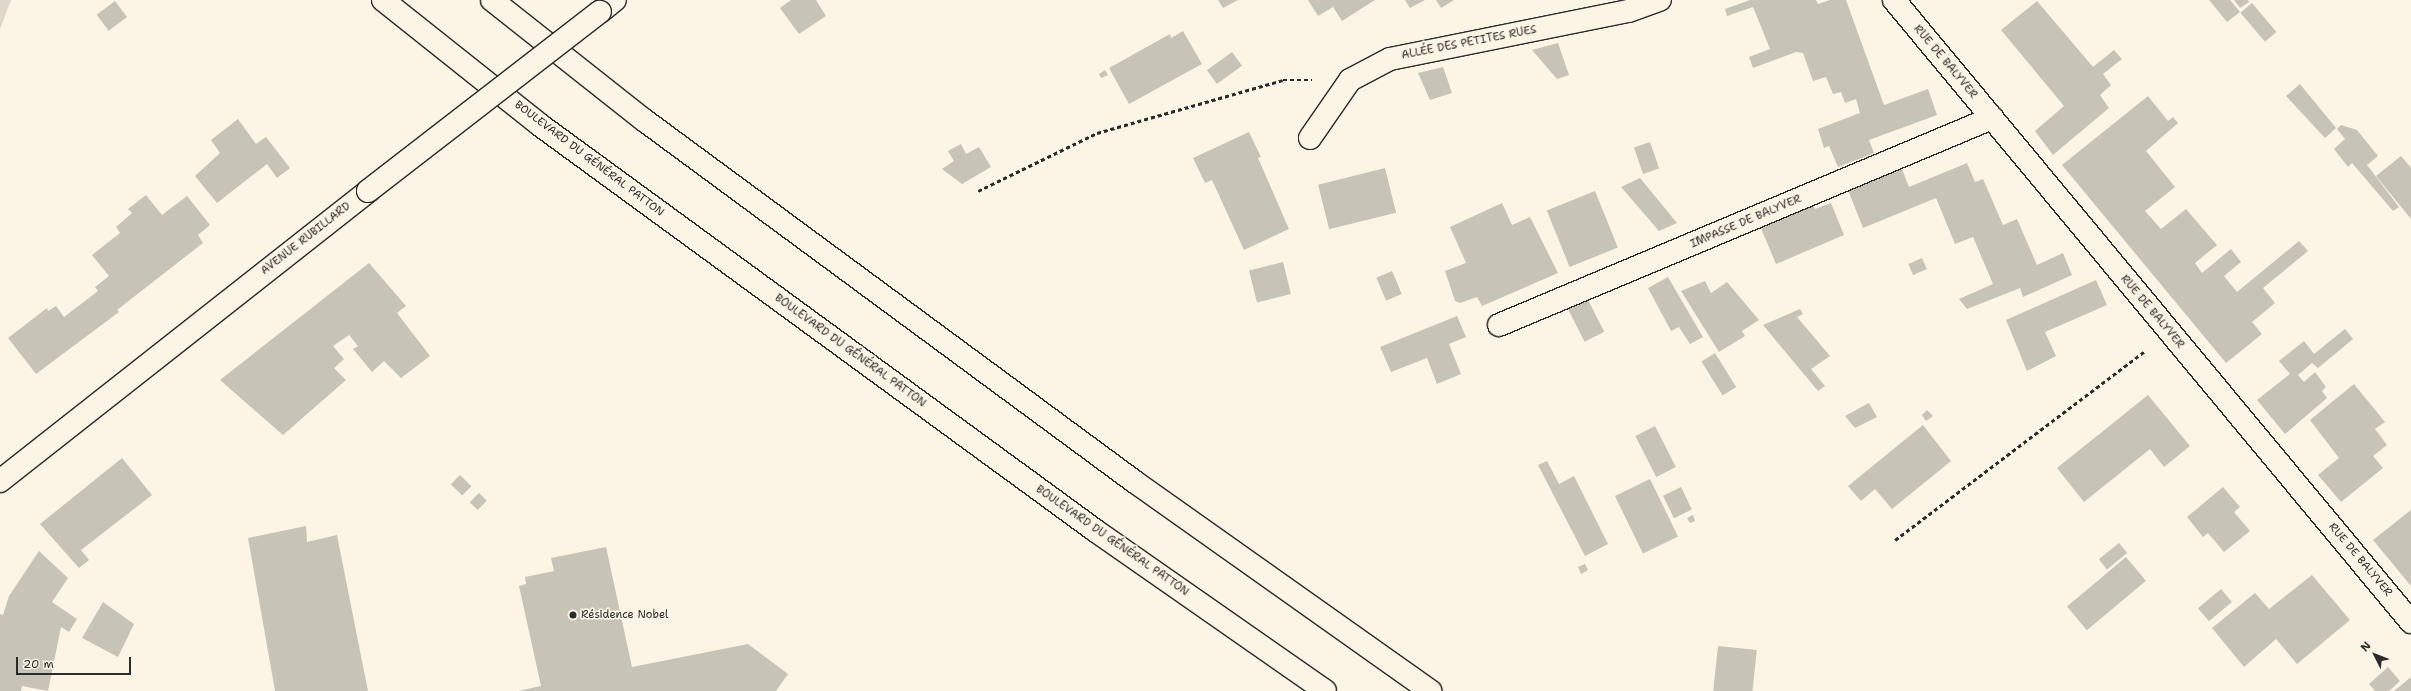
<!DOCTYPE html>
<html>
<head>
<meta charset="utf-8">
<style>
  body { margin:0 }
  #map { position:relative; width:2411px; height:691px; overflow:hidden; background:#fcf5e5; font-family:"Shantell Sans",sans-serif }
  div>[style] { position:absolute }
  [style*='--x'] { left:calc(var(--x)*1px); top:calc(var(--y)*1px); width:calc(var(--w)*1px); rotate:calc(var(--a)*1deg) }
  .green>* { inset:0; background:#ded8ca }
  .building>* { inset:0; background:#c8c3b7; transform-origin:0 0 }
  .path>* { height:2.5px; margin-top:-1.25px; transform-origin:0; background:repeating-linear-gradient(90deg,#2b2b2b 0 4px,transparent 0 7px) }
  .roads { filter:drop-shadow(1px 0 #2b2b2b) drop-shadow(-1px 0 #2b2b2b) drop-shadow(0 1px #2b2b2b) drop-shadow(0 -1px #2b2b2b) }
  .minor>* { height:22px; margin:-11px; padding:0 11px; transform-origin:11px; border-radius:11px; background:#fcf5e5 }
  .primary>* { height:22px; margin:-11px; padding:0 11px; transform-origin:11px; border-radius:11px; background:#fcf5e5 }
  .trunk>* { height:22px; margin:-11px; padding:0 11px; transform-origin:11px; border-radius:11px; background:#fcf5e5 }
  .bridges { filter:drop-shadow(1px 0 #2b2b2b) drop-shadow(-1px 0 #2b2b2b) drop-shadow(0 1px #2b2b2b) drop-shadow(0 -1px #2b2b2b) }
  .primary-bridge>* { height:22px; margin:-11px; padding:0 11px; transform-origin:11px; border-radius:11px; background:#fcf5e5 }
  .dots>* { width:11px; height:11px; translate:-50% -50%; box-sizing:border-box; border:2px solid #fcf5e5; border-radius:50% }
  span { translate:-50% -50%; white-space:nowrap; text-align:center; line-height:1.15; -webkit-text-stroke:3.5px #fcf5e5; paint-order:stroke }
  .street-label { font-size:11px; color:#2b2b2b }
  .poi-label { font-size:11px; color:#2b2b2b }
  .left { translate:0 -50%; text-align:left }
  .north { position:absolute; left:2355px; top:635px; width:40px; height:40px; -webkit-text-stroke:3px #fcf5e5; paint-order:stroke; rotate:312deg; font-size:11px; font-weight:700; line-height:16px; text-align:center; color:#2b2b2b }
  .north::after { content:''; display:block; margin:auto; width:14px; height:18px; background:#2b2b2b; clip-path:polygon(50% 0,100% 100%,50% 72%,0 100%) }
  .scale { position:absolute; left:16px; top:657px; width:115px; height:18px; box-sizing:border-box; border:2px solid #2b2b2b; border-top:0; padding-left:5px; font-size:12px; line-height:14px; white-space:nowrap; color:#2b2b2b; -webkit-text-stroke:3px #fcf5e5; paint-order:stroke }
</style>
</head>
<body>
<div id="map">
  <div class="green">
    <i style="clip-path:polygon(0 0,11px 0,0 29px)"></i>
  </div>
  <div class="building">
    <i style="clip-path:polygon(791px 0,816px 0,826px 16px,799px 34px,780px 8px)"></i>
    <i style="clip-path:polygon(1218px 0,1238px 0,1223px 8px)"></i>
    <i style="clip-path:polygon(1308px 0,1375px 0,1342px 21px,1333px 7px,1318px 16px)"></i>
    <i style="clip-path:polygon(1405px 0,1425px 0,1410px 8px)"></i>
    <i style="clip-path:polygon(1436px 0,1454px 0,1441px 8px)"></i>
    <i style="clip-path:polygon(1750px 0,1816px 0,1818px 4px,1830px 0,1846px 0,1884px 105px,1928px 89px,1937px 115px,1869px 140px,1874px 153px,1838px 167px,1829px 146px,1824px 148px,1818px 129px,1860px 113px,1856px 99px,1845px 103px,1841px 92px,1833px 94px,1826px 77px,1813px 81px,1803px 53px,1796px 52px,1753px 68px,1749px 57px,1770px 49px,1753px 7px,1727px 16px,1725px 9px)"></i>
    <i style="clip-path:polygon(2209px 0,2230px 0,2240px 12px,2227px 22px)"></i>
    <i style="clip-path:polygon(2234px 0,2248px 0,2249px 2px,2240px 8px)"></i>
    <i style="left:115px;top:1px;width:20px;height:23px;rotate:53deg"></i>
    <i style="clip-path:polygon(2037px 1px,2093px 67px,2114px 50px,2122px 59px,2103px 74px,2111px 85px,2100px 95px,2109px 108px,2053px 155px,2035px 131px,2064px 106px,2001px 30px)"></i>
    <i style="left:2252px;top:3px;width:38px;height:15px;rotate:50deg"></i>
    <i style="clip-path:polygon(1183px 31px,1202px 64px,1129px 104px,1109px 68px,1170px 34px,1171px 38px)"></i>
    <i style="clip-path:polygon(1558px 43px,1569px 75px,1557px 79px,1532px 50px)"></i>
    <i style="left:1232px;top:52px;width:17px;height:31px;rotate:54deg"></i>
    <i style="clip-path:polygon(1443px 67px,1452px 93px,1430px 100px,1418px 73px)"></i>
    <i style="clip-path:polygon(1105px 70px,1108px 75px,1101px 78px,1099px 74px)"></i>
    <i style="clip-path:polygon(2300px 84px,2336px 128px,2325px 138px,2286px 96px)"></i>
    <i style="clip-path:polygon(2148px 96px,2168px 121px,2173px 117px,2178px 123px,2146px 151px,2175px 187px,2145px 211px,2161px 229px,2186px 209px,2217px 245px,2195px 263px,2202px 273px,2231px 249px,2241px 262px,2224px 276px,2237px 292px,2299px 241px,2308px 251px,2263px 288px,2275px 303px,2252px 322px,2262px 334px,2226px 363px,2062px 165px)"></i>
    <i style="clip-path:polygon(238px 119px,256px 144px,266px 137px,290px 168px,277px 178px,267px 164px,217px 203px,195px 176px,220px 153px,211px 140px)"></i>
    <i style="clip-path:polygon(2341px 125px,2357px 130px,2378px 156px,2367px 165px,2399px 207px,2393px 211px,2352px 163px,2348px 167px,2334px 149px,2345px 139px,2337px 129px)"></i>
    <i style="clip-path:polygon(1249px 132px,1261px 157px,1258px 158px,1289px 229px,1244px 250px,1212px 180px,1205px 183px,1193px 158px)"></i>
    <i style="left:1650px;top:142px;width:28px;height:17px;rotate:71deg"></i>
    <i style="clip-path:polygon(961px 144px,966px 154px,979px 147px,991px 167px,962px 184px,942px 169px,954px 161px,948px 151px)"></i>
    <i style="clip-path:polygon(2401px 156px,2411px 168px,2411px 219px,2376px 176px)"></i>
    <i style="clip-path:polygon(1967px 163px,1975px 182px,1983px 179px,2003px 225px,2017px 219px,2037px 265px,2063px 253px,2072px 275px,2023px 297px,2020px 288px,1967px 309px,1959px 299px,1993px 284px,1973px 237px,1955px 244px,1936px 198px,1863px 228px,1848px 190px,1902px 169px,1909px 187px)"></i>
    <i style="left:1385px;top:168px;width:46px;height:69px;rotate:76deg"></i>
    <i style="clip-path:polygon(1640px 178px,1677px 223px,1659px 231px,1621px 187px)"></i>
    <i style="left:1595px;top:191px;width:61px;height:52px;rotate:68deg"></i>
    <i style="clip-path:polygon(146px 195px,162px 215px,187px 196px,210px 225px,198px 235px,203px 243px,117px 310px,119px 312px,36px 374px,8px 338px,47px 308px,48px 311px,56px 306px,64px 317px,98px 291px,95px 287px,109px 276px,92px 255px,120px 233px,116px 227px,132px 213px,128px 209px)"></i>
    <i style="clip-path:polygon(1502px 203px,1512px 225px,1530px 217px,1558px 273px,1482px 306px,1477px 297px,1460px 303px,1455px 301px,1445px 271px,1466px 263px,1450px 227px)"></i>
    <i style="clip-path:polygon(1831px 203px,1844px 235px,1776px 264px,1760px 226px,1813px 205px,1815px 209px)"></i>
    <i style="left:1922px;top:258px;width:12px;height:15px;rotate:66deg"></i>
    <i style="left:1283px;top:262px;width:33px;height:35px;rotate:76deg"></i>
    <i style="clip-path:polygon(369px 263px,406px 306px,397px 313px,430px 356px,401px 378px,384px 361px,372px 372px,353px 349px,358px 346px,349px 335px,333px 346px,344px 359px,334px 368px,346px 380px,283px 435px,220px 380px)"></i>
    <i style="left:1392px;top:271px;width:25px;height:17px;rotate:67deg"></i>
    <i style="clip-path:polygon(1668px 277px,1703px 337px,1690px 344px,1679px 327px,1671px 331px,1648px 288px)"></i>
    <i style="clip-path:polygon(2096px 280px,2107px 305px,2045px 332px,2056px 356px,2027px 371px,2006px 320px)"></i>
    <i style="clip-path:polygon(1705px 281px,1711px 293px,1727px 282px,1759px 320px,1742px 331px,1745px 336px,1719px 352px,1681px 291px)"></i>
    <i style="left:1587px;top:298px;width:38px;height:22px;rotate:63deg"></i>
    <i style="clip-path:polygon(1800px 309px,1803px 314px,1797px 317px,1830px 356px,1811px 369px,1825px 386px,1818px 391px,1763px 325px)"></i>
    <i style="clip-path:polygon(1457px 316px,1466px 337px,1449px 344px,1461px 374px,1437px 384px,1427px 358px,1391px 372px,1380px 347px)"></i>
    <i style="clip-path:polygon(2345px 329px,2353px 339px,2318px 368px,2312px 363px,2298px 375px,2304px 382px,2315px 372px,2326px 387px,2322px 391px,2327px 398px,2285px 434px,2257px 400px,2290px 374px,2279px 361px,2304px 341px,2314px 354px)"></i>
    <i style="left:1715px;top:353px;width:40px;height:16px;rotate:58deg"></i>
    <i style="clip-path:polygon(2354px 384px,2385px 422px,2375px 429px,2387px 445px,2373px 456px,2383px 468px,2341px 502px,2318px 475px,2339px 458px,2310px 420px)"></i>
    <i style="clip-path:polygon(2148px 395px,2190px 446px,2164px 467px,2150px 449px,2084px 502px,2057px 468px)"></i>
    <i style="clip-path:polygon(1869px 403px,1877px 417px,1855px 428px,1845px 416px)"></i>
    <i style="clip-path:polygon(1927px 410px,1933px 416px,1926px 421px,1922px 415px)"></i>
    <i style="clip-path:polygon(1923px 425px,1951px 461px,1892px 509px,1875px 489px,1861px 501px,1848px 486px)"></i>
    <i style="left:1655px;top:426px;width:46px;height:22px;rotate:63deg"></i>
    <i style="clip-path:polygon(122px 458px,152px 495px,81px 550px,89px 560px,79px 568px,40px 524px)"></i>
    <i style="clip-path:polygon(1547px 461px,1559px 484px,1574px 476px,1608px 544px,1585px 556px,1538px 465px)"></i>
    <i style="left:460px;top:475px;width:16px;height:13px;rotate:45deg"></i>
    <i style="left:1650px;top:479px;width:64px;height:39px;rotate:64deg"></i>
    <i style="left:1681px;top:487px;width:25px;height:20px;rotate:64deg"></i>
    <i style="clip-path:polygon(2223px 487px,2240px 507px,2234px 512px,2250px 531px,2224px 552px,2208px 533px,2203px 537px,2187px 517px)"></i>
    <i style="left:479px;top:493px;width:11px;height:13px;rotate:45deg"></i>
    <i style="clip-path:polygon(2411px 510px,2411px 586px,2373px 540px)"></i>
    <i style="clip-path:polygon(1693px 515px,1695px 521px,1690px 523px,1687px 518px)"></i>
    <i style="clip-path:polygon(306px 526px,307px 542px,337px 535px,368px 691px,275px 691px,248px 538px)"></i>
    <i style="left:2119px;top:543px;width:13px;height:26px;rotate:51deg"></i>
    <i style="clip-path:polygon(606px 547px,632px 667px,748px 644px,788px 674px,776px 691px,518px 691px,541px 686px,519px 586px,526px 584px,525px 577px,554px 571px,551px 558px)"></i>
    <i style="clip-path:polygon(39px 551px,68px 578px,52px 602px,77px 619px,69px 632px,61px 627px,48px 691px,22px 686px,21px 691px,0 691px,0 614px,3px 615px,9px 596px)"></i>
    <i style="left:2126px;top:557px;width:31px;height:77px;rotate:50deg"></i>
    <i style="clip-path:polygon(1585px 564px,1588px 570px,1581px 574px,1578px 567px)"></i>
    <i style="clip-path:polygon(2312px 575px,2350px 620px,2297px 664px,2276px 639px,2244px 667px,2212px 628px,2255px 593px,2269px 609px)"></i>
    <i style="left:2221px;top:589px;width:17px;height:30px;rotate:50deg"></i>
    <i style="clip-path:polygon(103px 602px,134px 624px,118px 657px,82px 638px)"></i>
    <i style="left:1718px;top:646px;width:39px;height:45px;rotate:6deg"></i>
    <i style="clip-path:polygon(2388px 667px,2400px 681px,2389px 691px,2375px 691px,2369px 684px)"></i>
    <i style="clip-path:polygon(2411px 677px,2411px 691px,2394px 691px)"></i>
  </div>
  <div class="path">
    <i style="--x:978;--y:191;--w:132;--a:-26"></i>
    <i style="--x:1097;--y:133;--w:193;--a:-15.9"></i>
    <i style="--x:1283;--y:80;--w:29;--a:0"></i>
    <i style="--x:1895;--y:540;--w:313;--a:-37.1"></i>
  </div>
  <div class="roads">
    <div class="minor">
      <i style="--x:1894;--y:0;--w:809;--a:50.27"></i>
      <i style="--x:1310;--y:138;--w:70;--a:-55.4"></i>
      <i style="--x:1350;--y:80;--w:45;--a:-27.7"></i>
      <i style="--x:1390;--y:59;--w:244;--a:-11.4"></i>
      <i style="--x:1629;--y:11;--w:33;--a:-20"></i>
      <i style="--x:1499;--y:325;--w:535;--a:-22.78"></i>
    </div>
    <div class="primary">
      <i style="--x:600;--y:12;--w:19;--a:-39"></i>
      <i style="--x:0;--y:481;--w:469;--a:-38.2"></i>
    </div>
    <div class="trunk">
      <i style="--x:383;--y:0;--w:201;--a:38.5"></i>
      <i style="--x:540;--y:125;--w:688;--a:36.14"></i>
      <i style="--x:1096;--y:531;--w:279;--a:34.9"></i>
      <i style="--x:492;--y:0;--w:194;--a:38.3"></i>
      <i style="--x:644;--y:120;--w:610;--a:36.4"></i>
      <i style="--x:1135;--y:482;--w:362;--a:35.3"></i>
    </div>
  </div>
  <div class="bridges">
    <div class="primary-bridge">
      <i style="--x:368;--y:191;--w:293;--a:-37.7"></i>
    </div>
  </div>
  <div class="dots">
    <i style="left:573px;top:615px;background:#2b2b2b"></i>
  </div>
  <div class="street-label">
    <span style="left:1469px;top:43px;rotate:-11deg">ALLÉE DES PETITES RUES</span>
    <span style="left:1945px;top:62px;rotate:50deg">RUE DE BALYVER</span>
    <span style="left:589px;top:159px;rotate:37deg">BOULEVARD DU GÉNÉRAL PATTON</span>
    <span style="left:1746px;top:222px;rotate:-23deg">IMPASSE DE BALYVER</span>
    <span style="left:306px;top:239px;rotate:-38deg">AVENUE RUBILLARD</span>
    <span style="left:2152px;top:312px;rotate:50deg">RUE DE BALYVER</span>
    <span style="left:850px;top:351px;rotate:36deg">BOULEVARD DU GÉNÉRAL PATTON</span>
    <span style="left:1112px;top:541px;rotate:35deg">BOULEVARD DU GÉNÉRAL PATTON</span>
    <span style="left:2360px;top:560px;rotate:50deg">RUE DE BALYVER</span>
  </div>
  <div class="poi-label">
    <span class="left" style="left:581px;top:615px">Résidence Nobel</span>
  </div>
  <div class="north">N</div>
  <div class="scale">20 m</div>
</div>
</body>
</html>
